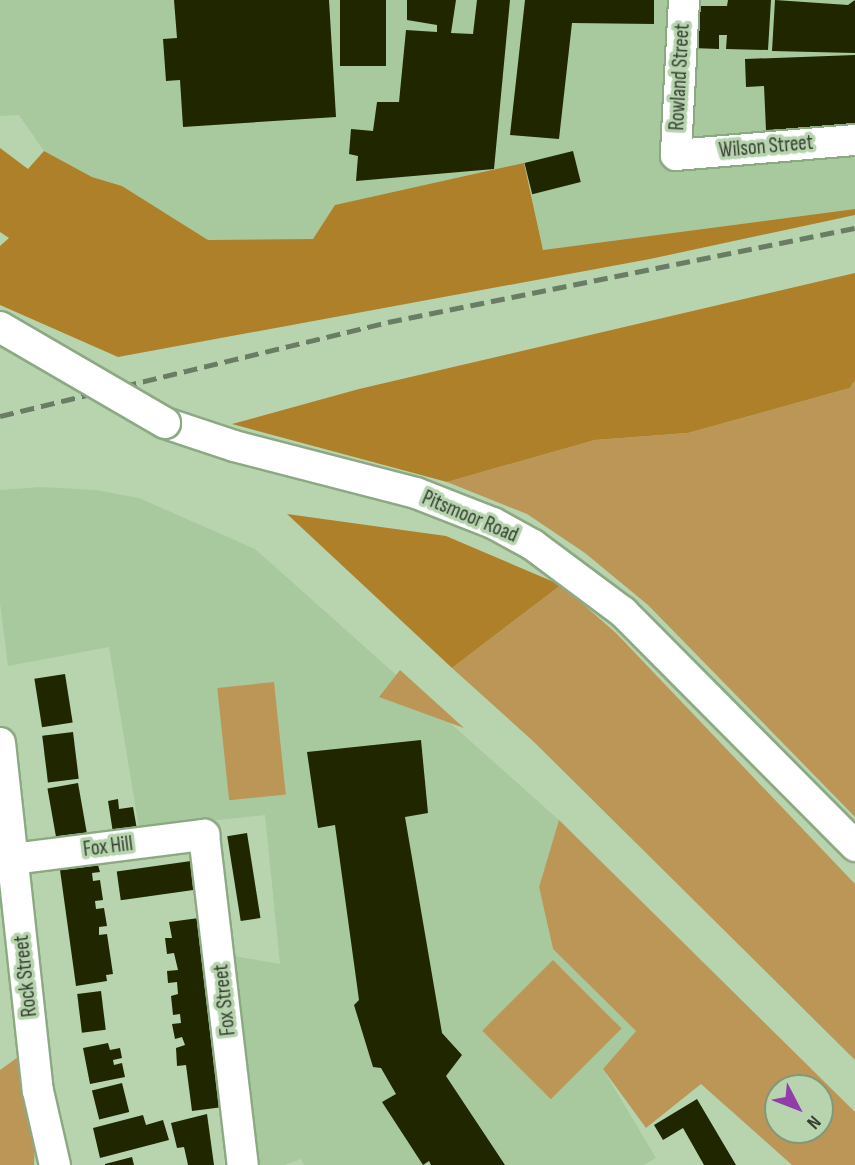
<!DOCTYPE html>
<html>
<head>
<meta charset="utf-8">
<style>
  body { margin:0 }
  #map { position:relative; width:855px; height:1165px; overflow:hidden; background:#b7d4af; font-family:"Sofia Sans Condensed",sans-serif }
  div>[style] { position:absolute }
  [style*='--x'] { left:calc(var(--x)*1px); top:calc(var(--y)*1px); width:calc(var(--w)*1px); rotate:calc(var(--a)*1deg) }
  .built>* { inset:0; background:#a8c99e }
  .green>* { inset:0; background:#bc9657; transform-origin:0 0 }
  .forest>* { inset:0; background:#af802a }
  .building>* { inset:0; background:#1f2600; transform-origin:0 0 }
  .roads { filter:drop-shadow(2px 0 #8da984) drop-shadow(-2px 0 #8da984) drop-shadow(0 2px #8da984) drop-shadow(0 -2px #8da984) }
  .minor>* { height:30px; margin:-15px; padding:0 15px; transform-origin:15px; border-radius:15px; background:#fff }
  .rail>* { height:5px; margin-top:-2.5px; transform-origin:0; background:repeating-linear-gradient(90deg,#6a7c64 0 14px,transparent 0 21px) }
  .bridges { filter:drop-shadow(2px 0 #8da984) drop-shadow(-2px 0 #8da984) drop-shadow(0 2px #8da984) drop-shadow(0 -2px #8da984) }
  .minor-bridge>* { height:30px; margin:-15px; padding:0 15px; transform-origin:15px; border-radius:15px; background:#fff }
  span { translate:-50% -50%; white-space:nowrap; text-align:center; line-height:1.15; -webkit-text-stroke:7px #b7d4af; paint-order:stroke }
  .street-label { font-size:21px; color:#333e2f }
  .north { position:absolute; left:764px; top:1074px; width:70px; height:70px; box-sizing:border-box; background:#b7d4af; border:2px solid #82987c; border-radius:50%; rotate:132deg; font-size:19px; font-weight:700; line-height:28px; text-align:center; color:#333e2f }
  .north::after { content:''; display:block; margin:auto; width:24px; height:32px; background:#923caa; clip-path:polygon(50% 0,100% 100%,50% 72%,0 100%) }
</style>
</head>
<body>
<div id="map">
  <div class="built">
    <i style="clip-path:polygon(0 0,855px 0,855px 209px,543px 250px,525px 164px,314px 239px,208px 240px,122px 186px,92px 177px,44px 151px,19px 115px,0 116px)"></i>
    <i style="clip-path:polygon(41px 487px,96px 490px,139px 498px,255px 549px,559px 820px,539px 887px,553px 949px,636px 1031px,603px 1069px,656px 1158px,644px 1165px,304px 1165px,301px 1159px,285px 1165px,258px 1165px,234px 956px,280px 964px,265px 815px,139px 828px,109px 647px,8px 666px,0 603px,0 490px)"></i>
  </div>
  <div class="green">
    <i style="clip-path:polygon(855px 380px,855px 817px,648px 605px,585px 553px,527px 514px,447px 482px,595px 440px,688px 433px,850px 388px)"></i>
    <i style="clip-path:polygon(561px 585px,616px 633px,855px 884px,855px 1060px,534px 742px,452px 668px)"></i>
    <i style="clip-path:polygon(400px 670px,464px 728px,379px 697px)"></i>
    <i style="left:274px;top:682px;width:113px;height:57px;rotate:84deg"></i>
    <i style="clip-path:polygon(evenodd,559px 820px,855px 1112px,855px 1165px,792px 1165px,701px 1084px,646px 1128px,603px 1069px,636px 1031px,553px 949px,539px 887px,559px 820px,778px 1088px,820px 1088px,820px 1130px,778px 1130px,778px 1088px)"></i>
    <i style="left:553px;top:960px;width:97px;height:100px;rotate:45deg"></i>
    <i style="clip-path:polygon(21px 1055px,35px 1142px,34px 1165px,0 1165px,0 1070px)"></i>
  </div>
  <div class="forest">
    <i style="clip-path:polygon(0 148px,28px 169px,44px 151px,92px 177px,122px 186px,208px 240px,313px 239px,335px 205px,524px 163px,543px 250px,855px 209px,855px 215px,650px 259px,118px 357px,0 305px,0 246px,9px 238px,0 232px)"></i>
    <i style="clip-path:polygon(855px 273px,855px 380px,850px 388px,688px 433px,595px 440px,447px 482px,232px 424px,359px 389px)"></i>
    <i style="clip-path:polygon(287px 514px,446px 536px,561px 585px,452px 668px)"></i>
  </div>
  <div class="building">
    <i style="clip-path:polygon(174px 0,329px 0,336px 117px,183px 127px,180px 80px,166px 81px,163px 39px,177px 38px)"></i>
    <i style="left:340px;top:0;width:46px;height:66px"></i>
    <i style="clip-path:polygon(407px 0,456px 0,451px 33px,473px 34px,477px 0,510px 0,494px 169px,356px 181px,358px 156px,349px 154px,351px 129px,373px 131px,377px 102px,399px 102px,406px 30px,437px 32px,437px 25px,407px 20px)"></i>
    <i style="clip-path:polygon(525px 0,654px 0,654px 24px,572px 23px,559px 139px,510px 135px)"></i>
    <i style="clip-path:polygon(728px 0,771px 0,768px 50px,726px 49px,727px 35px,719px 35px,719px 49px,692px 48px,690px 6px,727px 6px)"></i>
    <i style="clip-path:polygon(775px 0,848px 5px,855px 0,855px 53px,772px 51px)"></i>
    <i style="clip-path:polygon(855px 55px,855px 125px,766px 130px,764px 86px,746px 87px,745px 59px)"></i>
    <i style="left:573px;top:151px;width:32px;height:50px;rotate:76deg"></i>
    <i style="left:65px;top:674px;width:49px;height:31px;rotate:81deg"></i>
    <i style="left:73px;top:732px;width:47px;height:31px;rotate:83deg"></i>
    <i style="clip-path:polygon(421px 740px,428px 813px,405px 817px,442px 1033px,462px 1055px,446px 1076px,505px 1165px,431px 1165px,429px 1161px,423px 1165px,382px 1102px,396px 1094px,381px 1068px,373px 1067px,354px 1005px,359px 1000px,335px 825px,318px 828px,307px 752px)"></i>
    <i style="left:78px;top:783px;width:64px;height:31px;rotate:80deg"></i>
    <i style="clip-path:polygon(118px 799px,119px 809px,133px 807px,138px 835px,114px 839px,108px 801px)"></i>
    <i style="left:247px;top:833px;width:86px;height:20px;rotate:81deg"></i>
    <i style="left:191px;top:861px;width:29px;height:75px;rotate:82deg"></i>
    <i style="clip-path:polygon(98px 865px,100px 872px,92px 873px,93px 881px,100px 880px,103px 900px,95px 901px,96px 909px,104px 908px,107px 926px,99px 927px,99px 935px,107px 934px,113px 974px,106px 975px,107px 981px,76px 986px,60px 870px)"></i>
    <i style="clip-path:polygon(199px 918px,223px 1107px,192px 1111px,186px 1065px,177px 1066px,176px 1048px,185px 1045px,182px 1037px,175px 1039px,172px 1024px,181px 1023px,180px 1014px,173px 1015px,171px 996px,178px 994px,177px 982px,168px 983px,167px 971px,178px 970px,174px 953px,167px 954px,165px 938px,172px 938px,169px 922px)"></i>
    <i style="left:101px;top:991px;width:39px;height:24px;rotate:83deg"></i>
    <i style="clip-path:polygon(108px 1043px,110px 1050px,120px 1048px,122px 1058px,113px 1060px,114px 1065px,122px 1063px,125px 1077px,90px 1084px,83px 1048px)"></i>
    <i style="left:122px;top:1083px;width:30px;height:31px;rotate:76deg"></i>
    <i style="clip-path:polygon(697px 1099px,736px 1165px,704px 1165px,683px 1128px,663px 1140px,654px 1125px)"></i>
    <i style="clip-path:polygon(207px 1114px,214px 1165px,188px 1165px,184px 1147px,177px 1148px,171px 1123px)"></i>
    <i style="clip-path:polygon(143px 1115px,146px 1125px,163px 1120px,169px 1140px,100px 1158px,93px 1128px)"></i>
    <i style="clip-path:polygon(132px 1157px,134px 1165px,105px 1165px,105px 1164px)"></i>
  </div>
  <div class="roads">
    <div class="minor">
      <i style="--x:684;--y:0;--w:155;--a:93"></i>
      <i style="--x:676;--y:155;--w:180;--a:-4.8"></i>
      <i style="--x:165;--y:423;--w:73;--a:18.4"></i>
      <i style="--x:234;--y:446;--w:188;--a:14.5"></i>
      <i style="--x:416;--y:493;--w:83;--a:21.3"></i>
      <i style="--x:493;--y:523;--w:46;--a:28.8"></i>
      <i style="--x:533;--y:545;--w:112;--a:36.7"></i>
      <i style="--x:623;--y:612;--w:330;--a:45.2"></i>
      <i style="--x:0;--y:743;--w:350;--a:83.8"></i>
      <i style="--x:38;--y:1091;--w:76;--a:77.1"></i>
      <i style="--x:13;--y:859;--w:193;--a:-7.2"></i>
      <i style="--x:204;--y:835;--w:332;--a:83.3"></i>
    </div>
  </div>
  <div class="rail">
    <i style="--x:0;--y:416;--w:399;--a:-13.6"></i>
    <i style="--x:388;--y:322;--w:476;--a:-11.4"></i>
  </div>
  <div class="bridges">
    <div class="minor-bridge">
      <i style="--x:0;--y:327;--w:191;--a:30.2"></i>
    </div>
  </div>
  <div class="street-label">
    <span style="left:680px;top:77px;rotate:-87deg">Rowland Street</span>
    <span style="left:766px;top:147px;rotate:-5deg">Wilson Street</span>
    <span style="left:470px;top:517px;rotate:23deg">Pitsmoor Road</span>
    <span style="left:108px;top:847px;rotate:-7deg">Fox Hill</span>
    <span style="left:26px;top:976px;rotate:-96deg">Rock Street</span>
    <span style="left:225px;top:1000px;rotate:-96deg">Fox Street</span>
  </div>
  <div class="north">N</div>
</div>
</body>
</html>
